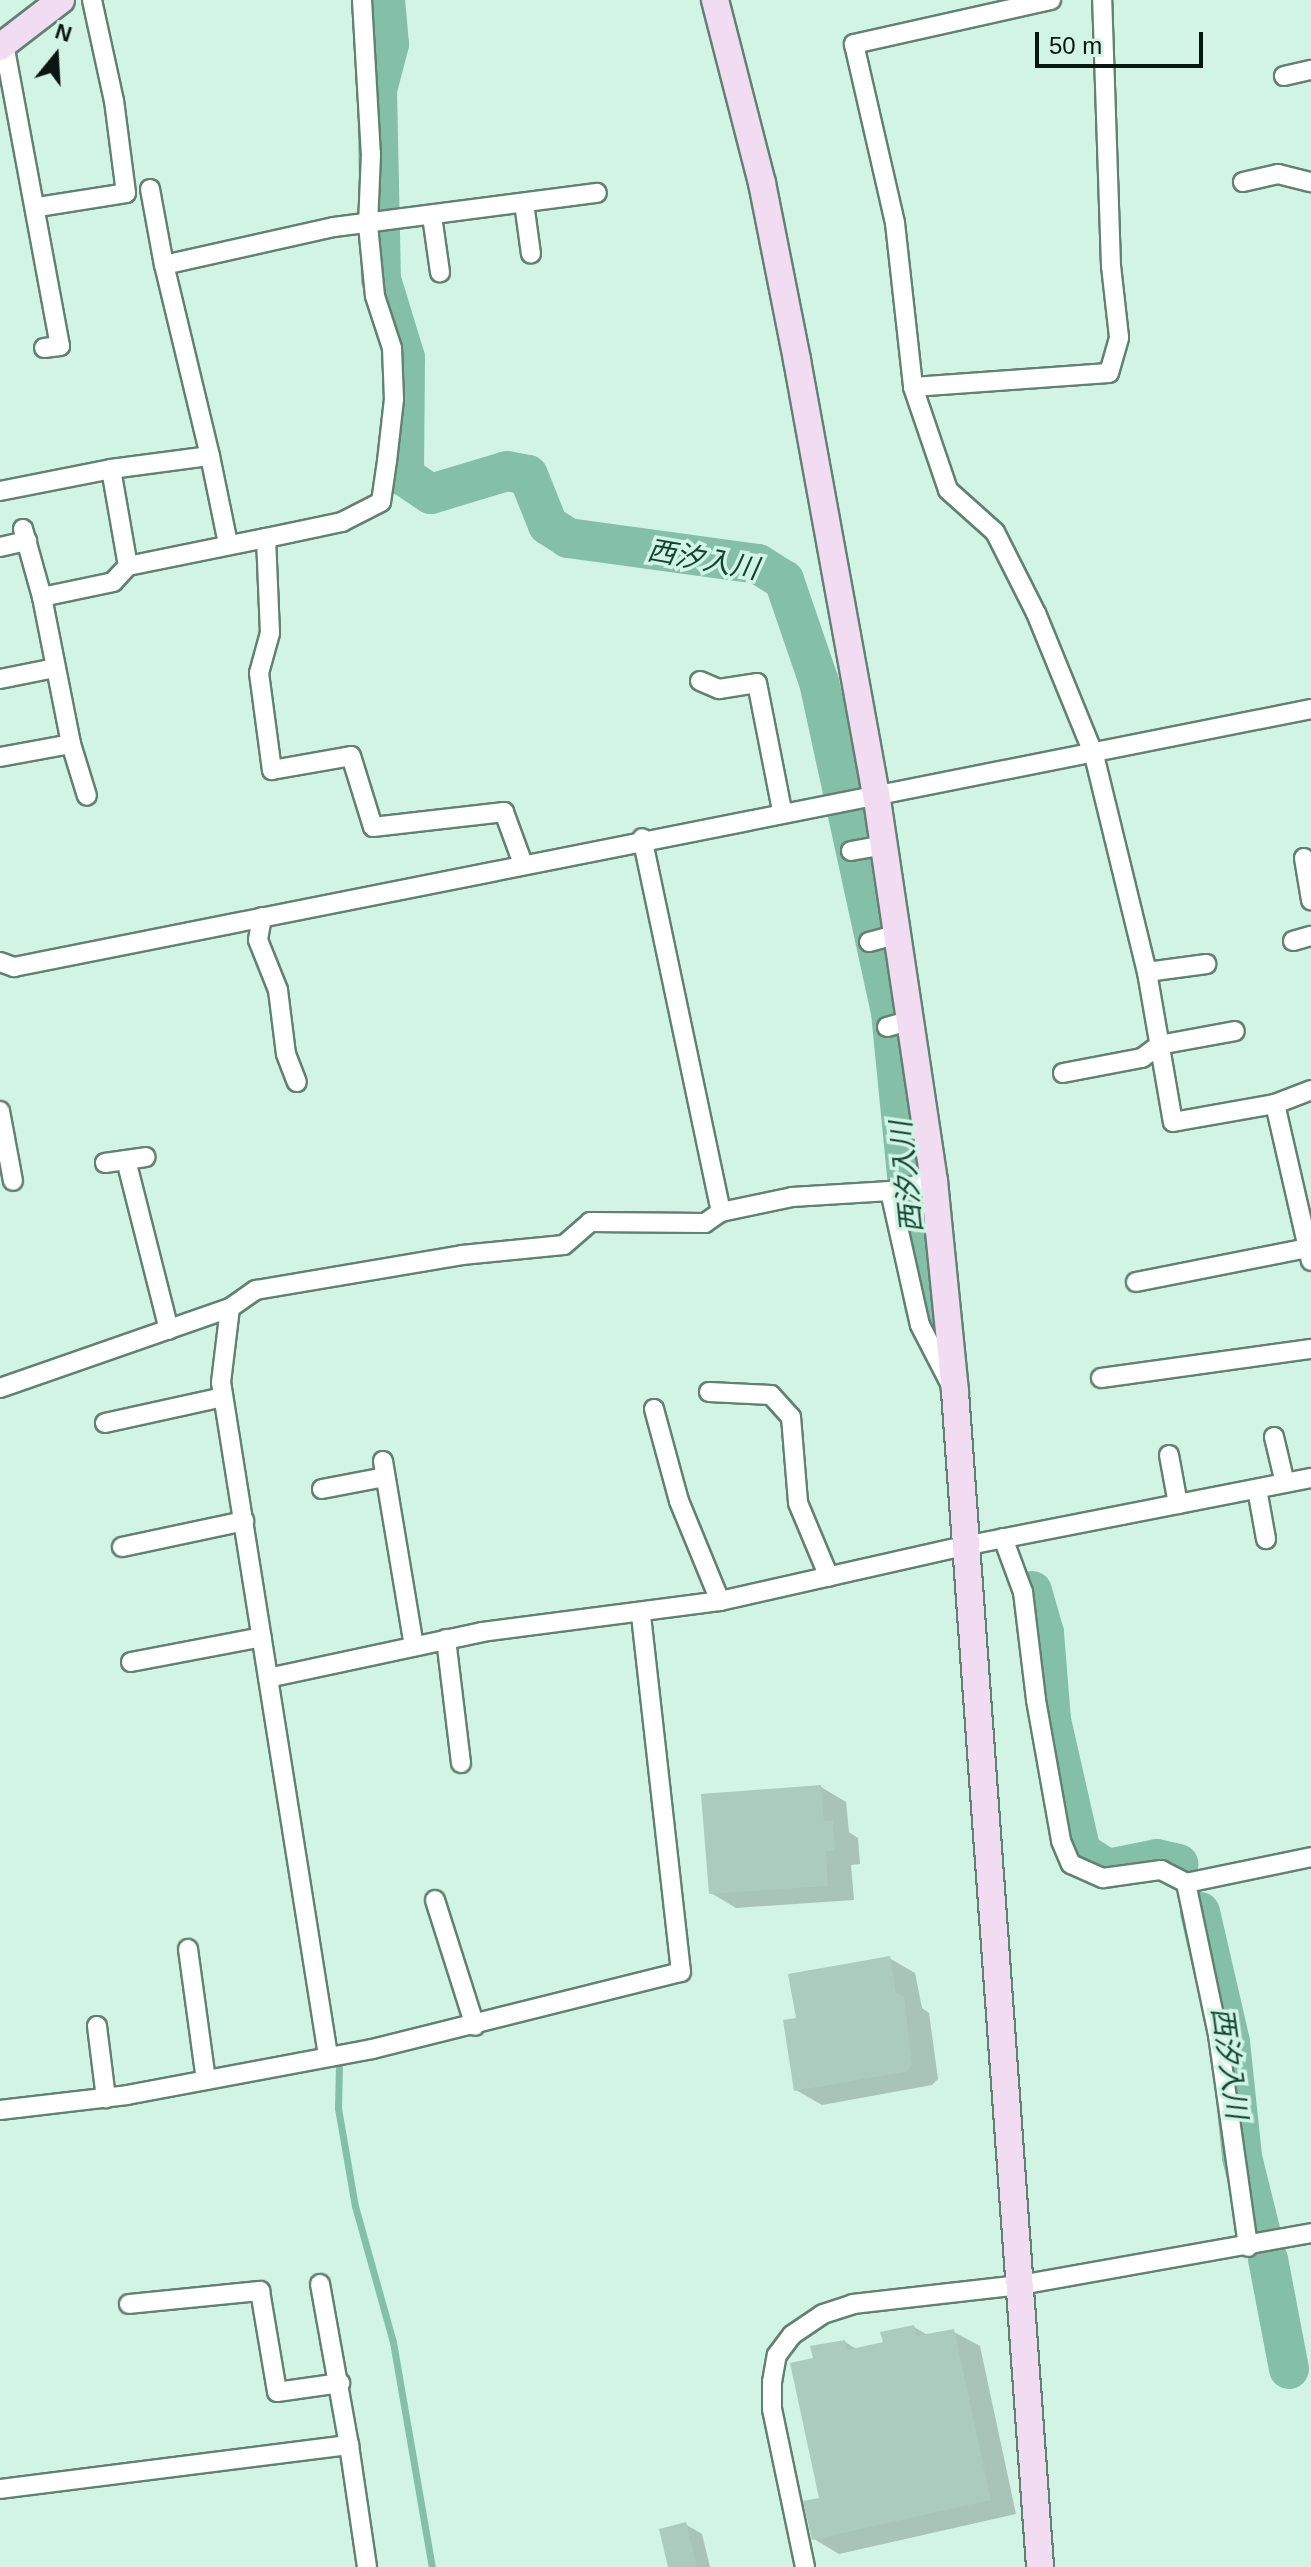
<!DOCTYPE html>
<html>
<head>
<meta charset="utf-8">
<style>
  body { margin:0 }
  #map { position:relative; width:1311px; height:2567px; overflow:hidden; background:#d2f4e5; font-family:Arial,"Noto Sans JP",sans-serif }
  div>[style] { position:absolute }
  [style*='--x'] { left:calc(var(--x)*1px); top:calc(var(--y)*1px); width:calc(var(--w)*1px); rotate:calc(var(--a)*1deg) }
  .shadow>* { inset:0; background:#0003 }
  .stream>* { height:7px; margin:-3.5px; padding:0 3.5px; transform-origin:3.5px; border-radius:3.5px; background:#84c0a8 }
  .river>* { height:40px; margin:-20px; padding:0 20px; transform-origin:20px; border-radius:20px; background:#84c0a8 }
  .building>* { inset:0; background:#aacbbd }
  .roads { filter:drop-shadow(2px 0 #628174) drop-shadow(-2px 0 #628174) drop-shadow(0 2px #628174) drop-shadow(0 -2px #628174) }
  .street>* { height:18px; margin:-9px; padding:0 9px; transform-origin:9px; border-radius:9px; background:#fff }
  .secondary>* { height:26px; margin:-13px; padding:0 13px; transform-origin:13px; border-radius:13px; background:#f2dcf1 }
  span { translate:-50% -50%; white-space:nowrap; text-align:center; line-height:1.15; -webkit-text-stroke:7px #d2f4e5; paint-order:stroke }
  .water-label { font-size:28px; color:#124434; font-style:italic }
  .north { position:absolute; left:16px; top:16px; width:80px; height:80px; -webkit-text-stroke:6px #d2f4e5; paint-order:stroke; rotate:18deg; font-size:22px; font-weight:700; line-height:32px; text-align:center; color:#0a1611 }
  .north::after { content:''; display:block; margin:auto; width:28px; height:36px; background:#0a1611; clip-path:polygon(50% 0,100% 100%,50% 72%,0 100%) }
  .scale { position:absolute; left:1035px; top:32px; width:168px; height:36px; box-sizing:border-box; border:4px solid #0a1611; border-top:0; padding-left:10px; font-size:24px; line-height:28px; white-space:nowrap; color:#0a1611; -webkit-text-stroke:6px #d2f4e5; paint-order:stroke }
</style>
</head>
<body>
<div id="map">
  <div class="shadow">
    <i style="clip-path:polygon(821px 1787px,846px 1802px,849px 1832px,858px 1838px,860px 1864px,851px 1865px,854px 1900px,736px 1908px,711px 1893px)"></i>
    <i style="clip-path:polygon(889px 1958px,915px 1973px,922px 2008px,929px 2013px,938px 2079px,932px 2085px,822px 2105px,796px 2090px,798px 2019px)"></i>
    <i style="clip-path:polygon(914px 2327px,929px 2336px,954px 2332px,980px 2346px,1016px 2514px,839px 2554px,814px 2539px,821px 2499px,815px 2360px,845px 2342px,858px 2350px,886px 2344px)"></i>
    <i style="clip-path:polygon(685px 2524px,702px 2534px,710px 2567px,670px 2567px)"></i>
  </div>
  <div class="stream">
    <i style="--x:339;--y:2064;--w:44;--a:91.3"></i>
    <i style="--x:338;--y:2108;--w:99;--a:80.2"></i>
    <i style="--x:355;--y:2206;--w:141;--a:74.4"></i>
    <i style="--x:393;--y:2342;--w:228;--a:80.2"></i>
  </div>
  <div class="river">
    <i style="--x:385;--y:0;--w:44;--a:84.8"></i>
    <i style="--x:389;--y:44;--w:48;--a:104.6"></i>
    <i style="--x:377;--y:90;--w:189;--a:88.8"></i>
    <i style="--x:381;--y:279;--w:83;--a:73.1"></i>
    <i style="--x:405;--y:358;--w:118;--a:90.5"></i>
    <i style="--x:404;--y:476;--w:32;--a:34"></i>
    <i style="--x:431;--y:494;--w:79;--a:-16.8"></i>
    <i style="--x:507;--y:471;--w:21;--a:11"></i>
    <i style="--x:528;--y:475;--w:54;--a:68.2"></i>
    <i style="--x:548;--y:525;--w:24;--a:33"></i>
    <i style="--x:568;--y:538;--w:192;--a:7.8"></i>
    <i style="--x:758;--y:564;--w:31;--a:32"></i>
    <i style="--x:784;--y:580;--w:108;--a:71.1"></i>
    <i style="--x:819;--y:682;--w:338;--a:77.7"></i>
    <i style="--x:891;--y:1012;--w:255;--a:84.4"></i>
    <i style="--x:916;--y:1266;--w:44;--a:78.2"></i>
    <i style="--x:1032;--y:1591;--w:44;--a:74.1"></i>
    <i style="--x:1044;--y:1633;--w:87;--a:85.4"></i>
    <i style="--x:1051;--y:1720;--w:135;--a:77.2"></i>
    <i style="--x:1081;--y:1852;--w:31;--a:33"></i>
    <i style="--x:1107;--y:1869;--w:51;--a:-11.3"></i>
    <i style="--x:1157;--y:1859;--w:22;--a:13"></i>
    <i style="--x:1200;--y:1912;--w:133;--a:77"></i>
    <i style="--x:1230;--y:2042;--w:116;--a:84"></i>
    <i style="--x:1242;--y:2157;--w:79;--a:76.1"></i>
    <i style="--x:1268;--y:2259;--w:112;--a:79.2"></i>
  </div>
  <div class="building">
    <i style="clip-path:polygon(821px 1785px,824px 1821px,833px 1821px,835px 1851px,826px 1851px,828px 1886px,709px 1894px,701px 1794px)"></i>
    <i style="clip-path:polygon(890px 1956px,896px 1993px,904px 1996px,912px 2064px,906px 2072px,794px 2091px,783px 2020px,796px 2018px,788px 1974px)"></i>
    <i style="clip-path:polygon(914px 2325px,916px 2336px,954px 2329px,991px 2500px,812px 2540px,803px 2501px,819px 2498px,790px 2363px,813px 2358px,810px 2346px,845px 2340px,847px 2350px,883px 2342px,880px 2332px)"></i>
    <i style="clip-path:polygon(686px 2522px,697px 2567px,668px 2567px,659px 2529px)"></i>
  </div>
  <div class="roads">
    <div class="street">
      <i style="--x:362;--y:0;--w:154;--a:86.7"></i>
      <i style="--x:371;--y:154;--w:71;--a:92.4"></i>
      <i style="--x:368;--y:225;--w:71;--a:84.4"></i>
      <i style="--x:375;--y:296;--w:55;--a:71.9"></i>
      <i style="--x:392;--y:348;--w:51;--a:87.8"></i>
      <i style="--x:394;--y:399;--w:62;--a:96.4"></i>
      <i style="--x:387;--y:461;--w:41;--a:98.3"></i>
      <i style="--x:381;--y:502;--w:44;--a:152.9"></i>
      <i style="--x:342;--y:522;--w:78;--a:168.1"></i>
      <i style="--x:266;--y:538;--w:95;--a:87.6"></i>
      <i style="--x:270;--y:633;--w:41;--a:105.4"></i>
      <i style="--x:259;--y:673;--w:98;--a:82.4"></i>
      <i style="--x:272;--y:770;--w:80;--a:-10"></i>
      <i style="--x:351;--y:756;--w:74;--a:72.8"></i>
      <i style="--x:373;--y:827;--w:132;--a:-6.5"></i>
      <i style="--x:504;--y:812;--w:55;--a:69.9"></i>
      <i style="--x:1051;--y:0;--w:202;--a:167.4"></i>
      <i style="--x:854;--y:44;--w:184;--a:77.1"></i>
      <i style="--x:895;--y:223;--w:165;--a:83.7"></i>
      <i style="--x:913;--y:387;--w:109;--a:71.2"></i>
      <i style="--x:948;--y:490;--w:63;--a:41.8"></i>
      <i style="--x:995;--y:532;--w:91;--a:63.2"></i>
      <i style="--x:1036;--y:613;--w:153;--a:67.8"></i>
      <i style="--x:1094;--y:755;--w:223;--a:76.3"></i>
      <i style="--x:1147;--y:972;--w:152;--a:80.2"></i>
      <i style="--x:1173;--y:1122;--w:104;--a:-10"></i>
      <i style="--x:1275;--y:1104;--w:39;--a:-21"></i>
      <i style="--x:4;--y:44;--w:307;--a:79.5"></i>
      <i style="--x:60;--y:346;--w:16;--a:173"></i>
      <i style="--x:1284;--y:76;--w:28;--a:-13"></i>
      <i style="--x:1243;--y:182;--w:36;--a:-13"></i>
      <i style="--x:1278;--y:174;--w:34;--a:14"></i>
      <i style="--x:150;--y:189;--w:77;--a:79.6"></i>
      <i style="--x:164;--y:265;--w:174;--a:-12.6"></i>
      <i style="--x:334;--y:227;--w:265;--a:-7.4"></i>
      <i style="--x:524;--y:203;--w:51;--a:82.2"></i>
      <i style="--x:38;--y:207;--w:89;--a:-9"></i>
      <i style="--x:126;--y:193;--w:93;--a:-97.4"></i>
      <i style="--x:114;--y:101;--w:103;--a:-102.3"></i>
      <i style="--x:432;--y:216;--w:57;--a:81.9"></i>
      <i style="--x:913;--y:387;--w:196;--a:-4.1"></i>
      <i style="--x:1109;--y:373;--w:37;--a:-74"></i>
      <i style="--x:1119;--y:337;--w:71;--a:-96.4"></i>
      <i style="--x:1111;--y:266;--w:266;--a:-91.9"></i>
      <i style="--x:210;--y:456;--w:90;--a:78.4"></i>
      <i style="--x:111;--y:469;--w:100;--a:-7.5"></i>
      <i style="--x:210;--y:456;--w:196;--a:-103.5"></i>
      <i style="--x:0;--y:491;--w:113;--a:-11.2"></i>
      <i style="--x:111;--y:469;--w:98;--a:80.1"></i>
      <i style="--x:23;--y:529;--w:71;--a:74.4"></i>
      <i style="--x:42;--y:597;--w:73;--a:-11.9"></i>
      <i style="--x:113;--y:582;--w:22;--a:-47"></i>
      <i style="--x:128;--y:566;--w:141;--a:-11.5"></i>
      <i style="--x:0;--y:547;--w:28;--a:-13"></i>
      <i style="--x:42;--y:597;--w:150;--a:78.8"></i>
      <i style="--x:71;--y:744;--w:54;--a:72.9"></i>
      <i style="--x:0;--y:679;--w:56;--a:-11.3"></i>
      <i style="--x:700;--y:681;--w:21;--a:23"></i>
      <i style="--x:719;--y:689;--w:38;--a:-9"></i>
      <i style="--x:757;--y:683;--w:129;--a:78.9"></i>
      <i style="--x:0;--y:757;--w:72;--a:-10.4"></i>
      <i style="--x:851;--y:851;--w:35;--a:-10"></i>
      <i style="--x:1304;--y:858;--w:43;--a:80.5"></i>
      <i style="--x:262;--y:917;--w:23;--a:100"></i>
      <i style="--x:258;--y:940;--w:54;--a:68.2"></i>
      <i style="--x:278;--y:990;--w:64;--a:82.9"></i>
      <i style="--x:286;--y:1054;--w:30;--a:69"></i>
      <i style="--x:1293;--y:941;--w:19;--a:-16"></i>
      <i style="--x:869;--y:942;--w:31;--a:-15"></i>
      <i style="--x:0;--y:962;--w:15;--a:20"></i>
      <i style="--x:14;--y:967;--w:1322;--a:-11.25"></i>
      <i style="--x:1147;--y:972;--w:60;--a:-7.7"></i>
      <i style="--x:887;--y:1027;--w:26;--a:-16"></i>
      <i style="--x:1063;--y:1073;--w:80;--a:-10.8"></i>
      <i style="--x:1142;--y:1058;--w:21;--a:-37"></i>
      <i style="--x:1159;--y:1045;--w:77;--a:-10.4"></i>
      <i style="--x:1275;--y:1104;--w:161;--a:77.1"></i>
      <i style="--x:0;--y:1111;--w:71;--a:79.5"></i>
      <i style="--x:126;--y:1160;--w:175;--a:75.8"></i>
      <i style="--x:105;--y:1163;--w:41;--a:-8.3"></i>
      <i style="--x:890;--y:1191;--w:137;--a:77.4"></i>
      <i style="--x:920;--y:1325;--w:65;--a:62.7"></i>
      <i style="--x:721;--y:1212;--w:73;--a:-11.9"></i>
      <i style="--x:792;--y:1197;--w:98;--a:-3.5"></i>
      <i style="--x:890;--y:1191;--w:45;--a:-12.8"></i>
      <i style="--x:1136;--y:1282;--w:175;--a:-11.2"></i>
      <i style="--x:230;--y:1308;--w:75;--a:96.9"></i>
      <i style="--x:221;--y:1382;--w:681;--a:80.97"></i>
      <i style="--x:1101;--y:1378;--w:212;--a:-7.9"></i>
      <i style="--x:0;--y:1388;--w:244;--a:-19.2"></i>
      <i style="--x:230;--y:1308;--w:32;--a:-35"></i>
      <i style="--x:256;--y:1290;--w:209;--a:-9.6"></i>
      <i style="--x:462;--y:1255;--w:102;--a:-5.6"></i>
      <i style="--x:564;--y:1245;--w:35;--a:-41"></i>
      <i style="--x:590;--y:1222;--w:115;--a:0.5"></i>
      <i style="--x:705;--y:1223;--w:19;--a:-35"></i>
      <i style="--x:721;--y:1212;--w:382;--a:-101.9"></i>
      <i style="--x:709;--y:1392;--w:62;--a:2.8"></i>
      <i style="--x:771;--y:1395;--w:30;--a:48"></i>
      <i style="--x:791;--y:1417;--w:86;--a:85.3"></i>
      <i style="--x:798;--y:1503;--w:80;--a:67.3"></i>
      <i style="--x:654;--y:1409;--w:95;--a:74.8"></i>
      <i style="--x:679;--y:1501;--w:108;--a:67.7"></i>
      <i style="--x:105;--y:1423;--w:121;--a:-12.4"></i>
      <i style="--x:1274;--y:1437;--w:47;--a:76.6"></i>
      <i style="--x:1169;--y:1455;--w:50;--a:79.6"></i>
      <i style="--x:383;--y:1461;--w:188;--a:80.5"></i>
      <i style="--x:322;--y:1489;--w:64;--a:-10.8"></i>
      <i style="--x:1257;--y:1489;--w:51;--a:79.8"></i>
      <i style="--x:1003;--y:1538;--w:58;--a:69.7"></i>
      <i style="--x:1023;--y:1592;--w:109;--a:83.1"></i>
      <i style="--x:1036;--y:1700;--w:143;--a:79.9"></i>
      <i style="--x:1061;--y:1841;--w:25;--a:67"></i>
      <i style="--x:1071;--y:1864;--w:35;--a:24"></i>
      <i style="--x:1103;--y:1878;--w:59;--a:-7.9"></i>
      <i style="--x:1161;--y:1870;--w:28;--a:27"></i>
      <i style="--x:1186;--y:1883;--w:155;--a:78.1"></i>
      <i style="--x:1218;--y:2035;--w:214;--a:81.9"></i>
      <i style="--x:122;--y:1547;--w:125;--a:-12"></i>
      <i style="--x:446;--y:1639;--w:125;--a:83.1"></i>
      <i style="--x:131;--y:1662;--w:133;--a:-10.8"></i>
      <i style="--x:268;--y:1678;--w:219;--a:-12.1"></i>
      <i style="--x:482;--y:1632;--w:240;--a:-7.4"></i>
      <i style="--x:720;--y:1601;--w:250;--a:-12.7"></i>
      <i style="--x:964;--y:1546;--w:354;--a:-11.1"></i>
      <i style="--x:1186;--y:1883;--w:128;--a:-11.7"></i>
      <i style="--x:435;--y:1900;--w:132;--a:72.4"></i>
      <i style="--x:188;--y:1949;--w:132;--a:82.2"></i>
      <i style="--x:97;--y:2026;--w:73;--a:82.9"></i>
      <i style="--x:0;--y:2110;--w:128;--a:-6.7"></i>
      <i style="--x:127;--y:2095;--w:249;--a:-10.6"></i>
      <i style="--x:372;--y:2049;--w:318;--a:-14"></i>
      <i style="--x:681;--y:1972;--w:360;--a:-96.4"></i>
      <i style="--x:320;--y:2284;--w:164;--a:79.8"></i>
      <i style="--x:129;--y:2304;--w:132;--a:-5.7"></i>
      <i style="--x:260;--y:2291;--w:102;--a:80.4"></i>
      <i style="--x:277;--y:2392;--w:64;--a:-8.1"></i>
      <i style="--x:0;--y:2489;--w:352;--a:-7.2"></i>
      <i style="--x:349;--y:2445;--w:123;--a:81.6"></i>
      <i style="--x:805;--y:2567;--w:161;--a:-101.8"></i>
      <i style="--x:772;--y:2409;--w:27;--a:-90"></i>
      <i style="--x:772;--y:2382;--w:27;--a:-80"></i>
      <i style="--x:777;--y:2355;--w:25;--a:-53"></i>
      <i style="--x:792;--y:2335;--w:37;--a:-34"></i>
      <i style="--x:823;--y:2314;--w:32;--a:-18"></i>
      <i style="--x:853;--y:2304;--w:168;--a:-6.5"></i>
      <i style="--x:1020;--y:2285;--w:296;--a:-10.1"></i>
    </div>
    <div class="secondary">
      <i style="--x:715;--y:0;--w:189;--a:75.6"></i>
      <i style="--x:762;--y:183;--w:180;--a:78.8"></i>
      <i style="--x:797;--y:360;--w:440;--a:79.7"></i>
      <i style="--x:876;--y:793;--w:392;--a:81.5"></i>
      <i style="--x:934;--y:1181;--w:212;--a:84.3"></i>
      <i style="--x:955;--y:1392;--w:1178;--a:85.86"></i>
      <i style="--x:0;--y:47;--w:77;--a:-37.6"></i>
    </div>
  </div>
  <div class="water-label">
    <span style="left:703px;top:560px;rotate:10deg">西汐入川</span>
    <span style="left:907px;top:1177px;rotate:-96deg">西汐入川</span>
    <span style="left:1229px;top:2063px;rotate:82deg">西汐入川</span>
  </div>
  <div class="north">N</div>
  <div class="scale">50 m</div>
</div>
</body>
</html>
